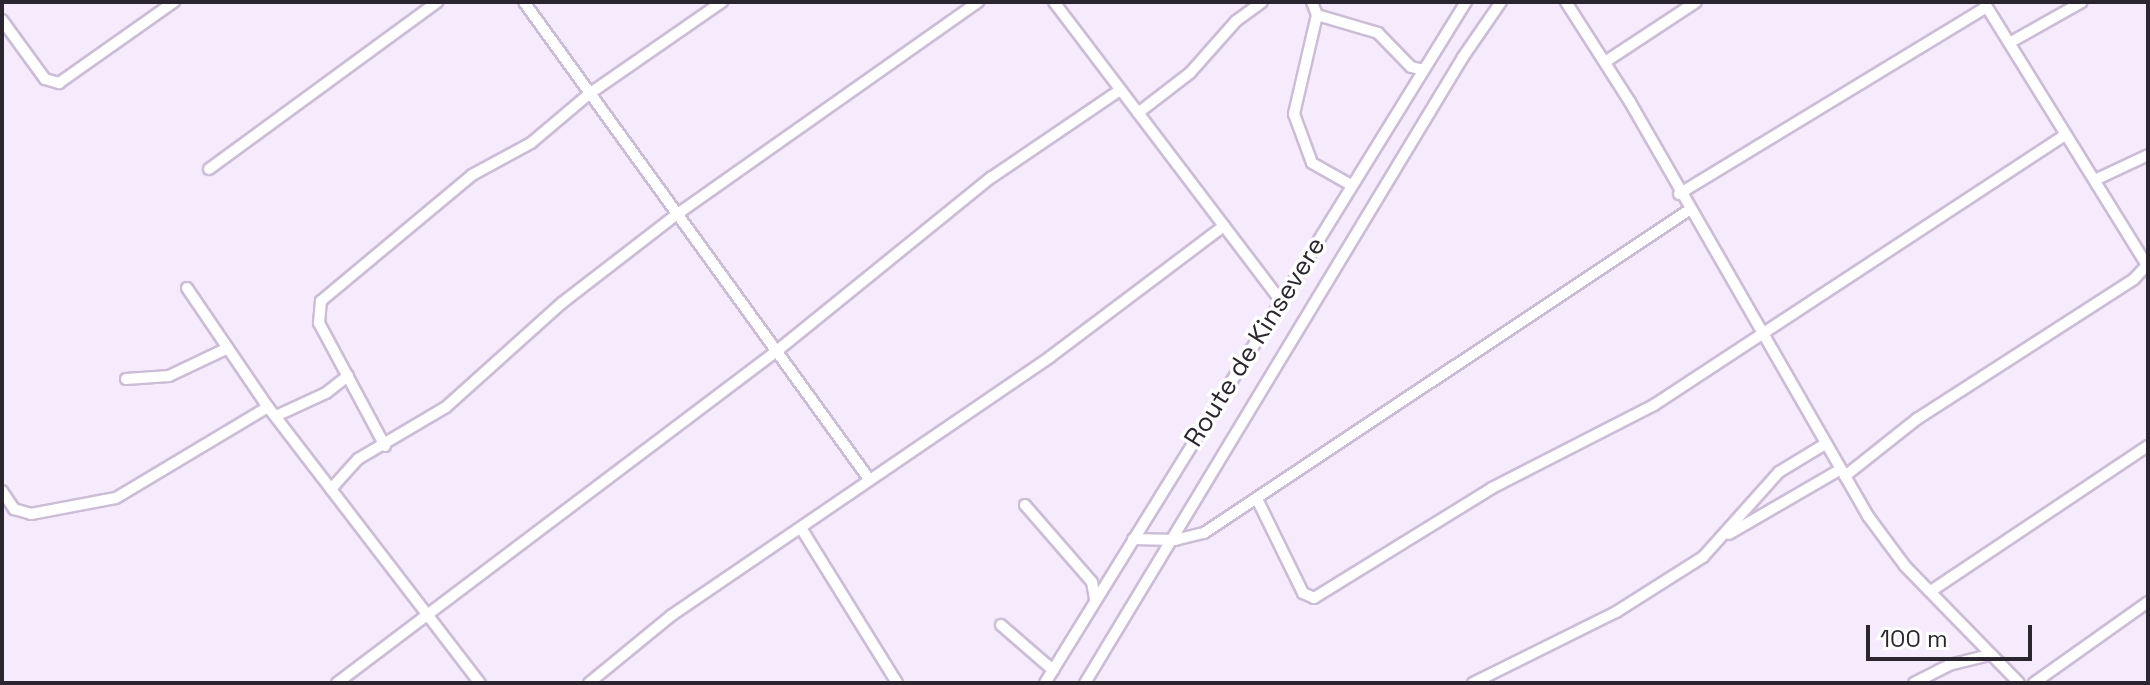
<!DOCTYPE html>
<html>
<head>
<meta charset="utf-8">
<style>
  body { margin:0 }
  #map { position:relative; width:2150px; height:685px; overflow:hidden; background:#f5ebfc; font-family:"Space Grotesk",sans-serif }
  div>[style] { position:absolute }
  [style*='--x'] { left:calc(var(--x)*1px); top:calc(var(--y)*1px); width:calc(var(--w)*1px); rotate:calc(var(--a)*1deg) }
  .roads { filter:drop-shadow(2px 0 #ccbdd7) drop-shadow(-2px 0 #ccbdd7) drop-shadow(0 2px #ccbdd7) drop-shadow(0 -2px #ccbdd7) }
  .minor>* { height:10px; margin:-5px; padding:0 5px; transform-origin:5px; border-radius:5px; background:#fff }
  span { translate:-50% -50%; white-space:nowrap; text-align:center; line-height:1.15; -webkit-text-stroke:7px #fff; paint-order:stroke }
  .street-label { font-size:26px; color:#2b252f }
  .frame { position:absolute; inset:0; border:4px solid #2b252f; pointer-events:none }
  .scale { position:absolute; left:1866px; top:625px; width:166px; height:36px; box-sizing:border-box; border:4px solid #2b252f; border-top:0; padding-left:10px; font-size:24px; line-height:28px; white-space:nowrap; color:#2b252f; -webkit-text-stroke:6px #fff; paint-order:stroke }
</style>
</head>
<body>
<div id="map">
  <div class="roads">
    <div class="minor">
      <i style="--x:524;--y:2;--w:589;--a:54.12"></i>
      <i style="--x:1054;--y:2;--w:379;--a:52.8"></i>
      <i style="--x:1312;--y:2;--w:14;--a:69"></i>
      <i style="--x:1317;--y:15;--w:64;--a:16.4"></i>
      <i style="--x:1378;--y:33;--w:47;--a:45.9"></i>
      <i style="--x:1411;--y:67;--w:13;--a:13"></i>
      <i style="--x:1566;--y:2;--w:119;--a:57.4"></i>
      <i style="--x:1630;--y:102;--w:478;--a:60.1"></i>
      <i style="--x:1868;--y:516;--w:62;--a:53.5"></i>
      <i style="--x:1905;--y:566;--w:163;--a:45.7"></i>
      <i style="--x:1985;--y:4;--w:309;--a:58.2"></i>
      <i style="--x:1317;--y:15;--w:102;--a:103.1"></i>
      <i style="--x:1294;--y:114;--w:52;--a:69.8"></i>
      <i style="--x:1312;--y:163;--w:45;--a:29.4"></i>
      <i style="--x:2;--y:20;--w:73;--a:53.9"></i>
      <i style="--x:45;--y:79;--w:15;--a:16"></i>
      <i style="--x:59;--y:83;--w:141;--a:-35.2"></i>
      <i style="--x:2011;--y:42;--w:81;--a:-29.4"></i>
      <i style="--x:1605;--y:62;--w:109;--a:-33.4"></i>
      <i style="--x:1138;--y:113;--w:66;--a:-37.6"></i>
      <i style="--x:1190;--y:73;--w:69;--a:-48.5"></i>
      <i style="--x:1236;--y:21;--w:32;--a:-36"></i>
      <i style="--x:209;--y:169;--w:283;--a:-36.2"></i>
      <i style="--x:2097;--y:179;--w:56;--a:-25.2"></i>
      <i style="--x:1679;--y:194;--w:360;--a:-31.3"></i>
      <i style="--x:187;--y:288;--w:144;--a:55.8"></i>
      <i style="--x:268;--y:407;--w:348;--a:52.5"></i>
      <i style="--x:126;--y:379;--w:43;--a:-4"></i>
      <i style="--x:169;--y:376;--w:65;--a:-25.4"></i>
      <i style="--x:276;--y:416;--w:55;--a:-24.7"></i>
      <i style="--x:326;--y:393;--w:28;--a:-38"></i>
      <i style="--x:385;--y:446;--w:140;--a:-118.2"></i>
      <i style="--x:319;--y:323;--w:22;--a:-85"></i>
      <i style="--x:321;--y:301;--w:197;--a:-39.8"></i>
      <i style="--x:472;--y:175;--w:67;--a:-28.5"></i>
      <i style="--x:531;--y:143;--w:76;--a:-40.2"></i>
      <i style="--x:589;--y:94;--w:162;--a:-34.7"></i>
      <i style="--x:1845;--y:476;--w:92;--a:-38.4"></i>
      <i style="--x:1917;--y:419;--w:258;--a:-32.8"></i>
      <i style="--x:2134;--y:279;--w:19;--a:-47"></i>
      <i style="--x:331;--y:489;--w:40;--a:-48"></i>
      <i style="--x:358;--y:459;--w:102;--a:-30.6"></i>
      <i style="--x:446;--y:407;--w:156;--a:-41.9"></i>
      <i style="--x:562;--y:303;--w:144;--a:-37.7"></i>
      <i style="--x:676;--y:215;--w:370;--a:-35.2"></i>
      <i style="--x:2;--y:491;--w:22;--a:56"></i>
      <i style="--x:14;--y:509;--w:18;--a:16"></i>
      <i style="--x:31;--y:514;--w:86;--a:-10.7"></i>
      <i style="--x:116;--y:498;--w:177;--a:-30.9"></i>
      <i style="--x:1257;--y:499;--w:105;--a:63.9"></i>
      <i style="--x:1303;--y:593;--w:12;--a:24"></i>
      <i style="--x:1314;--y:598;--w:209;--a:-31.7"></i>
      <i style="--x:1492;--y:488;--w:182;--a:-27.1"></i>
      <i style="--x:1654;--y:405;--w:492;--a:-33.3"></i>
      <i style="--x:1025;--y:505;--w:102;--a:49"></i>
      <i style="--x:1092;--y:582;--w:17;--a:80"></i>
      <i style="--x:801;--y:528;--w:182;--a:58.2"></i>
      <i style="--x:1729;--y:534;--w:129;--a:-30.1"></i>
      <i style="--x:1133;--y:539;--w:42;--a:1.4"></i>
      <i style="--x:1175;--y:540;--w:30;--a:-14"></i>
      <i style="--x:1204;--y:533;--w:583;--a:-33.66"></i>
      <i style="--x:1931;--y:591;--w:261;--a:-33.8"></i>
      <i style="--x:1001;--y:625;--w:69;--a:40.9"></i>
      <i style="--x:337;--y:683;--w:553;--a:-37.06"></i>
      <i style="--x:778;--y:350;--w:275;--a:-39"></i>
      <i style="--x:992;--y:177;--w:155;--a:-34.2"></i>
      <i style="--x:589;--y:683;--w:107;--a:-39.3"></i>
      <i style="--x:672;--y:615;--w:458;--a:-34.3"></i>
      <i style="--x:1050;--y:357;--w:218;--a:-37"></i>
      <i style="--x:1045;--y:683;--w:801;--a:-58.28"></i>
      <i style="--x:1085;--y:683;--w:731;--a:-58.87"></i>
      <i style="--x:1463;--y:57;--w:67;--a:-55.4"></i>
      <i style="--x:1473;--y:683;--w:160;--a:-26.4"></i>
      <i style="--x:1616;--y:612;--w:103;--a:-32.3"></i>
      <i style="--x:1703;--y:557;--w:114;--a:-48.2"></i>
      <i style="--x:1779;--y:472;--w:54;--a:-31.3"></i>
      <i style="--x:1914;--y:683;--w:39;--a:-27"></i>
      <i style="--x:1949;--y:665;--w:41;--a:-14"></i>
      <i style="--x:2034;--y:683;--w:140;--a:-35.4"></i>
    </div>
  </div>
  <div class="street-label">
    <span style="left:1255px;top:342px;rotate:-58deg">Route de Kinsevere</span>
  </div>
  <div class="frame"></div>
  <div class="scale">100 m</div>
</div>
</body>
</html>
